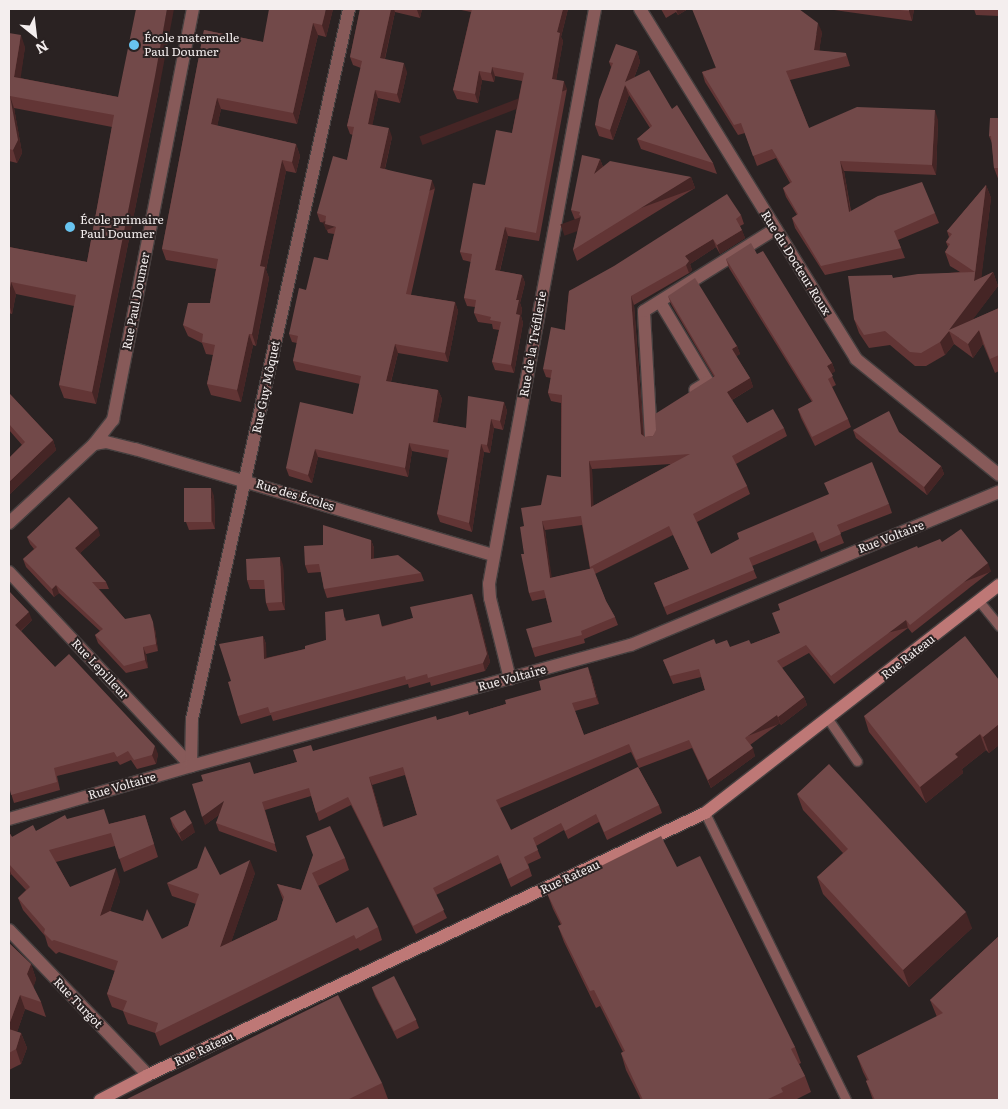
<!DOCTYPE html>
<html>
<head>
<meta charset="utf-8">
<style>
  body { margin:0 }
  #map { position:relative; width:1008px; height:1109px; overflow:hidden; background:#2a2222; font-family:Literata,serif }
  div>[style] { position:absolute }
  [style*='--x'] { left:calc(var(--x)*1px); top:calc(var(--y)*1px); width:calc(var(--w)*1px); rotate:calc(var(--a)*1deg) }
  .roads { filter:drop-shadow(1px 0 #463f3f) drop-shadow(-1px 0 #463f3f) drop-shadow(0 1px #463f3f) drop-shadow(0 -1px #463f3f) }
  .lane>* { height:9px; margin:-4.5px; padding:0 4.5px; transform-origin:4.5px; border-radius:4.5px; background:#875a59 }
  .street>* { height:12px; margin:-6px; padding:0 6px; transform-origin:6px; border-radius:6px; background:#875a59 }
  .secondary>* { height:12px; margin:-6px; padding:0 6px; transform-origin:6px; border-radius:6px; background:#be7876 }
  .wall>* { inset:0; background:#623535 }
  .shaded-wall>* { inset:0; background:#452525; transform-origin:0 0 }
  .building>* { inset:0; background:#724949; transform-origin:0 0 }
  .dots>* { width:14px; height:14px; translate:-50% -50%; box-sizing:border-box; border:2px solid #2a2222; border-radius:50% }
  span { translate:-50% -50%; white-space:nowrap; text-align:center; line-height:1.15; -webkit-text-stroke:4px #2a2222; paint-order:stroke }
  .poi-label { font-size:12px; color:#f4eeee }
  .left { translate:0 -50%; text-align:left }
  .street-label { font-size:12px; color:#f4eeee }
  .frame { position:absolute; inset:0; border:10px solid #f4eeee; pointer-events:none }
  .north { position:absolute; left:10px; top:10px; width:50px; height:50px; -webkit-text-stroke:4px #2a2222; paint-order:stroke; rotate:151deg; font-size:14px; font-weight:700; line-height:20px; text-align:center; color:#f4eeee }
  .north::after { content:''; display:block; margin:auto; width:18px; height:22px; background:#f4eeee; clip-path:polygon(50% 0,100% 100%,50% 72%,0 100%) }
</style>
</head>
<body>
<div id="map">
  <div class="roads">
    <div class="lane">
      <i style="--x:979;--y:601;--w:32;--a:51"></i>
      <i style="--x:828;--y:719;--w:51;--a:55.4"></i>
      <i style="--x:705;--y:813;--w:320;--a:63.8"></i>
    </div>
    <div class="street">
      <i style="--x:640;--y:9;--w:411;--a:58.3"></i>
      <i style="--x:856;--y:359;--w:184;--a:39"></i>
      <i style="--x:660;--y:302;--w:93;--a:59"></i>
      <i style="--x:708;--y:382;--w:15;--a:148"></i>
      <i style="--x:651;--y:438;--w:127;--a:-93.2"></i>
      <i style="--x:644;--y:311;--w:155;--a:-32"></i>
      <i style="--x:94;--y:444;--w:12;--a:-9"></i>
      <i style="--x:106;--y:442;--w:30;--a:14"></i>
      <i style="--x:135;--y:449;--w:374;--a:16.5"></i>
      <i style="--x:9;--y:523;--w:116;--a:-42.9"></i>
      <i style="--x:94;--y:444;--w:31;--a:-52"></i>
      <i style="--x:113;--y:420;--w:419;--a:-79"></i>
      <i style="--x:9;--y:572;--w:266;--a:46.8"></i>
      <i style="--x:510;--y:679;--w:83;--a:-103.9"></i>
      <i style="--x:490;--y:598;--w:14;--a:-94"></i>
      <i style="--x:489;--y:584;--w:585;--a:-79.55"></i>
      <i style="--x:191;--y:766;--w:47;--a:-88.8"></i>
      <i style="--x:192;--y:719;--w:727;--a:-77.53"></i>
      <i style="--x:9;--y:819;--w:190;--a:-16.2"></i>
      <i style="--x:191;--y:766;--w:456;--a:-15.4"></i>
      <i style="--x:631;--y:645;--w:399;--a:-22.6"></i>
      <i style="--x:9;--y:930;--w:201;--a:46.2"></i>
    </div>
    <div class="secondary">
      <i style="--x:100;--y:1100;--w:54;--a:-27.5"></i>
      <i style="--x:148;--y:1075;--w:616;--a:-25.19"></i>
      <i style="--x:705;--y:813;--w:372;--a:-37.8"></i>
    </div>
  </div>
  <div class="wall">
    <i style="clip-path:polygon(333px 9px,326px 37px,318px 35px,297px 124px,221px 109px,217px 126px,296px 144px,300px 156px,296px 173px,286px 171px,266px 270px,269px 278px,256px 346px,253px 345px,241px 402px,211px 395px,207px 384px,213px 355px,206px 354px,202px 343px,188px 336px,183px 325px,210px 303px,216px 269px,166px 260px,162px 249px,204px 30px,263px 42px)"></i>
    <i style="clip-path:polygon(360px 9px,422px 9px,420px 18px,395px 12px,385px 59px,407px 72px,400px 103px,378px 98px,372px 125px,392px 137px,385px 169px,435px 188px,411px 295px,455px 302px,458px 311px,448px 362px,398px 353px,391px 382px,438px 390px,442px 399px,437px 423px,466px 428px,504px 402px,507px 411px,503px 430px,494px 428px,490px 453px,484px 452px,472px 532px,440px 522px,437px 514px,448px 458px,412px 451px,408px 477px,318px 457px,312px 483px,289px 476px,286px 468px,353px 414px,360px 384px,296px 370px,293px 361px,297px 343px,292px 342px,289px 334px,306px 290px,328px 260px,334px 234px,328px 233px,325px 224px,325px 223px,320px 222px,317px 213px,347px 160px,353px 135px,350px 134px,347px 126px,361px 68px,353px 65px,350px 57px)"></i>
    <i style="clip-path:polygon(456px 9px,568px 9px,561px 37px,563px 41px,556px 80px,567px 89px,539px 241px,508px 236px,500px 271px,522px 275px,525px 283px,520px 303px,522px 309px,521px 316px,523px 323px,514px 373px,495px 370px,492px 362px,499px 330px,493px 329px,492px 324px,478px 322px,474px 313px,475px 307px,467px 306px,464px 298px,471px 262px,463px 260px,460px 252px,485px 185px,512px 133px,522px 81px,495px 76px,494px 82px,482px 80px,478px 103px,457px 99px,453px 90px,471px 12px)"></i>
    <i style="clip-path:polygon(661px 9px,688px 9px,678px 15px,676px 12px,666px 18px)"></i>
    <i style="clip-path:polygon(827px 9px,914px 9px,912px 21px)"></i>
    <i style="clip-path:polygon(974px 9px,999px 9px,999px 16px,976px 15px)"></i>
    <i style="clip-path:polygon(822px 32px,819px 51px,846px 53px,850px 66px,790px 80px,809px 128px,938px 120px,936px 175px,844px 171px,851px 211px,935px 213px,939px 223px,898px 240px,905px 258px,825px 275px,795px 228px,792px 218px,797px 215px,786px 197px,783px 188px,790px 183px,776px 158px,757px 166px,745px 133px,738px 135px,705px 82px,702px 72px)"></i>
    <i style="clip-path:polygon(9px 33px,25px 47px,20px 78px,118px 97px,159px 89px,96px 404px,64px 398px,59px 385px,74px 306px,16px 294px,12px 314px,9px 313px,9px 247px,87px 262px,112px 127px,14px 108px,22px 153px,17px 163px,9px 161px)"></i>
    <i style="clip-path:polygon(637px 51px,640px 62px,634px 78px,672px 109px,713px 163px,717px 174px,641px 149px,637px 139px,650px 128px,629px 95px,613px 140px,599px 136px,595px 125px,611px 67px,609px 62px)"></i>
    <i style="clip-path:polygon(999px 118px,999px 181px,994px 168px,992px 143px,989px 136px)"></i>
    <i style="clip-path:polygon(600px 159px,603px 167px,691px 177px,695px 188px,577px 261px,573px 250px,580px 222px,575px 220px,571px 210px)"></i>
    <i style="clip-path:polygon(986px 185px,991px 198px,981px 278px,993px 272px,998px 286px,972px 320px,999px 308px,999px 371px,995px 373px,983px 344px,973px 358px,954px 344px,945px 355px,926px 366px,915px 366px,890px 345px,869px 348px,859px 333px,854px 319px,893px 278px,960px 272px,950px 266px,945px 252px,948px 247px,946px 242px,949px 237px,947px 231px)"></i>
    <i style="clip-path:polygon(evenodd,741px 215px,744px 224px,740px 226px,745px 238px,720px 254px,716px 247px,690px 264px,692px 270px,689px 273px,634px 305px,644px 436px,645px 437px,653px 436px,714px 377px,671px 304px,668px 296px,737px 346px,740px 354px,736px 356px,750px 378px,753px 387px,732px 400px,747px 423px,784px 428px,787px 436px,736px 464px,747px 486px,750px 494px,697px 522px,711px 554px,889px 504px,892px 513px,840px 533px,844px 543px,821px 552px,816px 540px,752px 566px,757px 578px,667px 615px,654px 583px,689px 569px,673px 535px,595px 574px,606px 601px,615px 617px,618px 625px,584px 639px,585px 643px,535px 657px,532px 648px,552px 622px,546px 598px,532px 601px,529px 593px,524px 554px,524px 526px,541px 505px,561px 477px,561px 403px,551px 401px,548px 393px,551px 378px,546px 377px,543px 369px,565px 330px,569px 291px,741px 215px,671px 464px,593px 506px,592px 469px,671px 464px,741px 215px,582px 525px,590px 569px,551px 578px,545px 530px,582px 525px)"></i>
    <i style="clip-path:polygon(757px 254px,832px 363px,835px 371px,831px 374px,836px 385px,832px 387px,848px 419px,851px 427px,815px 446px,801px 418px,798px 409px,812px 402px,729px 268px,726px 259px)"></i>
    <i style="clip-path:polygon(9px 393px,53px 440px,56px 450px,9px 495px,9px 458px,22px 445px,9px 430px)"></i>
    <i style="clip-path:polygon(853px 430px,941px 466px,944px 474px,927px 495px,856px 438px)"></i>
    <i style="clip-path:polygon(214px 496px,215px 529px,189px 530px,186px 522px)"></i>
    <i style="clip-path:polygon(100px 535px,80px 553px,106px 582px,109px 589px,99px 589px,125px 619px,155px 629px,158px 651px,146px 654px,148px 668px,126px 673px,98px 643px,95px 635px,100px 631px,59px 593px,54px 597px,26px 567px,23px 559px,34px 549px,30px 544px,27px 537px)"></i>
    <i style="clip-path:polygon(371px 540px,374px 548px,374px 559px,421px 573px,424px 581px,327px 598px,324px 589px,321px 572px,308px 573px,305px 565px,323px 545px)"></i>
    <i style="clip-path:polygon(evenodd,942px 542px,991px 571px,912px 633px,908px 628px,834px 684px,809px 653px,782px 668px,804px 697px,807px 705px,781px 725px,780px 723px,750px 745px,755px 756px,711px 788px,692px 748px,639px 768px,631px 752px,500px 808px,511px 830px,638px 767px,659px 805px,662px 813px,607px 840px,599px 822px,568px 839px,564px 830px,536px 846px,541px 858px,528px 864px,532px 876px,511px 887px,501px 863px,436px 895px,447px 918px,416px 934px,351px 805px,319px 821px,311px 796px,265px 810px,277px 852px,219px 831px,216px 823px,220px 814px,205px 825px,254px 774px,297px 762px,314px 751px,437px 720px,469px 715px,506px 704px,591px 675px,599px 704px,575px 711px,584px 735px,705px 690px,701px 677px,673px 684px,663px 660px,716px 644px,730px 647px,751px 644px,780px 633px,918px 548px,942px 542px,405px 775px,417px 815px,384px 827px,372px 785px,405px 775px)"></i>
    <i style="clip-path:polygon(283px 565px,285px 610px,269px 611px,266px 603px,265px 589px,250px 589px,247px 580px)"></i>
    <i style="clip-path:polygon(9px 591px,32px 620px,21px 631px,55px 667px,158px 754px,156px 764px,137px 769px,131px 760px,120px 765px,117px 761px,57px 776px,60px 790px,14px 803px,10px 790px,9px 790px)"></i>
    <i style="clip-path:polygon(472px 594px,475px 602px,490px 662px,485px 671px,431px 686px,430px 682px,409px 688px,408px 684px,273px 721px,271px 715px,241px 724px,238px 716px,231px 681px,263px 636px,266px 644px,266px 658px,305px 649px,326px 640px,345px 617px,346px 621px,383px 626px,413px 618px)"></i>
    <i style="clip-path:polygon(999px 680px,999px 745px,989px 753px,986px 750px,962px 769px,963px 773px,926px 803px,869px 732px,864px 716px)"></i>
    <i style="clip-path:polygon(797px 794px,972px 928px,909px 987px,823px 894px,817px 877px,843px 853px,803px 810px)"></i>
    <i style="clip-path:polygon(145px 815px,158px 857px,124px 872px,115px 846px,56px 862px,70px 887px,120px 881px,110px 911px,162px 939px,188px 926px,196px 904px,172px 896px,167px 883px,220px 875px,255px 873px,231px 942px,277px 920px,283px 900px,277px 884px,301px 890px,313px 856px,345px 858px,349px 870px,318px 886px,336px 923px,378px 927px,382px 940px,360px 951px,358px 948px,160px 1046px,155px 1033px,128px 1024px,123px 1011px,112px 1007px,107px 994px,115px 971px,59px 952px,56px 954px,48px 946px,45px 936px,23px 910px,18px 898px,26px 890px,11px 874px,9px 877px,9px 832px,12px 837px,36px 831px,67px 819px,109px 824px)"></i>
    <i style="clip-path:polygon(170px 818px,195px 832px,182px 841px,173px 827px)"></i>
    <i style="clip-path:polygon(677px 867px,795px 1047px,801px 1063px,799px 1064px,805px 1076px,811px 1092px,795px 1100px,641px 1100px,626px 1070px,621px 1053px,623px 1052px,600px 1006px,596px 1008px,564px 942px,558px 926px,561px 925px,553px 909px,547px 893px)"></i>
    <i style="clip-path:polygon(999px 936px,999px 1100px,873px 1100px,866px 1081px,867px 1080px,863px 1072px,857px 1056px,937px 1017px,930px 1000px)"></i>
    <i style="clip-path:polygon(9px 943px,31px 964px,36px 979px,33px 987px,41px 1002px,46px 1017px,25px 1009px,17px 1032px,21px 1033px,27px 1048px,21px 1064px,9px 1070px)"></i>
    <i style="clip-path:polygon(372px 988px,416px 1020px,419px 1028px,397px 1039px,375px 996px)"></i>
    <i style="clip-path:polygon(382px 1083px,388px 1099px,386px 1100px,125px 1100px)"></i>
  </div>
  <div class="shaded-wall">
    <i style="clip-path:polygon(167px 9px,174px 9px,159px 89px,96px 404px,92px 392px)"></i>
    <i style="clip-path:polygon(326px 9px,333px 9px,326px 37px,322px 25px)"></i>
    <i style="clip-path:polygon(391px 9px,394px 9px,395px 12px,383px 66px,380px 58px)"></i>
    <i style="clip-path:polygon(417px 9px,422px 9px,420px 18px,417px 10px)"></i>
    <i style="clip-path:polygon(563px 9px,568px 9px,561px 37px,563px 41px,555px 87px,552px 79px,557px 32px)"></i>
    <i style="clip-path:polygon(676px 9px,688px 9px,678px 15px)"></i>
    <i style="clip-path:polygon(909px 9px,914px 9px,912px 21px,909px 11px)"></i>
    <i style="clip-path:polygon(313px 23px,318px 35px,297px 124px,293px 113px)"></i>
    <i style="clip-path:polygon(818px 23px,822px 32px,818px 60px,814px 50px)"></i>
    <i style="clip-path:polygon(21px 35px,25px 47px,19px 90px,14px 77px)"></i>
    <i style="clip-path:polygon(637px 51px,640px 62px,629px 91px,625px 82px)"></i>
    <i style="clip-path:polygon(404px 63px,407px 72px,400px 103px,397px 94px)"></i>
    <i style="clip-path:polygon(492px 67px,495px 76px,494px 82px,491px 73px)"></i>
    <i style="clip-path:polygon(479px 71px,482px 80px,478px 103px,475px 94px)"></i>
    <i style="left:564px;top:81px;width:9px;height:155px;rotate:69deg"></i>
    <i style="clip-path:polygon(625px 85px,629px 95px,613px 140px,610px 130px)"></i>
    <i style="clip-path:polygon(375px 90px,378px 98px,371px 132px,368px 124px)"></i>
    <i style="clip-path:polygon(10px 96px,14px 108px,22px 153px,17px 163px,13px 150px)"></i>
    <i style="clip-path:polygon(217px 98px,221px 109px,215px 136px,211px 124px)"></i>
    <i style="clip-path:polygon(935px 110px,938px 120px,936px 175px,932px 165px)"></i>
    <i style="clip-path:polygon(389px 128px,392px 137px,383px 176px,380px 168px)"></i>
    <i style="clip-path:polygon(296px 144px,300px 156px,296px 173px,292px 162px)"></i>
    <i style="clip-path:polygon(600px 159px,604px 170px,594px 174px)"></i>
    <i style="clip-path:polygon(282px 160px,286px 171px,266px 270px,269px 278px,256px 346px,252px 334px,260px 266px)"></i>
    <i style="clip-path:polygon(840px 161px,844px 171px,852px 221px,849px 212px)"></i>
    <i style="left:691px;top:177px;width:12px;height:139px;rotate:70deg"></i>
    <i style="left:432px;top:180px;width:9px;height:117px;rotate:69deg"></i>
    <i style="clip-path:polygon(986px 185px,991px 198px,980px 289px,993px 272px,998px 286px,959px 338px,949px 330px,974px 281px)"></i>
    <i style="clip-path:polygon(505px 227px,508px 236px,498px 278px,495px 270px)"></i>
    <i style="clip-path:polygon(742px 230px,745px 238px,720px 254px,717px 245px)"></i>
    <i style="clip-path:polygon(713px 239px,716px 247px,690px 264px,692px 270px,689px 273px,686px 265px,685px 256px)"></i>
    <i style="clip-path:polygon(522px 275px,525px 283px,520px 303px,522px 309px,521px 316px,523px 323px,514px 373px,511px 365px,516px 300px)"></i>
    <i style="clip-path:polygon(11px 282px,16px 294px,12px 314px,9px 304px,9px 294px)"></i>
    <i style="clip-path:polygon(631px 296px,634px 305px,644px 442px,641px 434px)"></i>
    <i style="clip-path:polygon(455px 302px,458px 311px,448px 362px,445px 353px)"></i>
    <i style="clip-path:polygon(979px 330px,983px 344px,973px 358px,968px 344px)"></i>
    <i style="clip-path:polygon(949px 331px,954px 344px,945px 355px,940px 342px)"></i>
    <i style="clip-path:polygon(249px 334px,253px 345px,241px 402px,237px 390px)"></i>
    <i style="clip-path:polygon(395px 344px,398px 353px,389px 389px,386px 381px)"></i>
    <i style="clip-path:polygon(737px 346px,740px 354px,735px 357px,732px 349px)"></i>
    <i style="clip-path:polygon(832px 363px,835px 371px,830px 375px,827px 366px)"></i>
    <i style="clip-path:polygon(750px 378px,753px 387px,730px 401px,727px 392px)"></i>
    <i style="clip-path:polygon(438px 390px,442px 399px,436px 430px,433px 422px)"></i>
    <i style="clip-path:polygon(504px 402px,507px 411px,503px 430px,500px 421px)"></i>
    <i style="clip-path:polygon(491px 419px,494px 428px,490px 453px,487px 445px)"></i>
    <i style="clip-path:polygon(53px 440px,56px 450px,9px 495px,9px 482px)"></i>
    <i style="clip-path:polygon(409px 443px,412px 451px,408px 477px,405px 468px)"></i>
    <i style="clip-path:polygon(481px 444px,484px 452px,472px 532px,469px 523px)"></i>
    <i style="clip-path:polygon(315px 449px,318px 457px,312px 483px,308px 475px)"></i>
    <i style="clip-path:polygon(589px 461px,592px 469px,594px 516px,591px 507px)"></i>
    <i style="clip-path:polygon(941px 466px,944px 474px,927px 495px,924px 487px)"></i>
    <i style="clip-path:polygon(211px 488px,214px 496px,215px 529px,212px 521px)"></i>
    <i style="clip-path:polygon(542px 521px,545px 530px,553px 586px,550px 578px)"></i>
    <i style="clip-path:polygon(98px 528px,100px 535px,78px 555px,75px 548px)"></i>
    <i style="clip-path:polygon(371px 540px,374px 548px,374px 567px,371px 559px)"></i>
    <i style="clip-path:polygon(280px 557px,283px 565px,285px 610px,282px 602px)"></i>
    <i style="left:988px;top:563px;width:9px;height:100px;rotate:69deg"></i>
    <i style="clip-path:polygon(56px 585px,59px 593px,54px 597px,52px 589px)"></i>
    <i style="clip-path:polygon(472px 594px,475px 602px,490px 662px,485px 671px,483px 663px)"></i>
    <i style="clip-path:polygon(29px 612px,32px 620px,18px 633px,15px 625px)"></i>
    <i style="left:906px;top:620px;width:8px;height:94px;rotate:76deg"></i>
    <i style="clip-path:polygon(153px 622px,155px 629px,158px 651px,156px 644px)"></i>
    <i style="clip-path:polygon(263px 636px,266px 644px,267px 667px,264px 659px)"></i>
    <i style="clip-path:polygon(143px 647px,146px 654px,148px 668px,145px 660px)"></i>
    <i style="clip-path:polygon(588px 667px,591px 675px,599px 704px,596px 697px)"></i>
    <i style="clip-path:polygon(804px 697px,807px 705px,781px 725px,778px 717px)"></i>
    <i style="left:777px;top:715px;width:9px;height:39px;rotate:69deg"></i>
    <i style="clip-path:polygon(999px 724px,999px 745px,989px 753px,983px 737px)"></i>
    <i style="clip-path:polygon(980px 734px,986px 750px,962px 769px,963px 773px,926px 803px,920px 787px,955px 754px)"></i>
    <i style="clip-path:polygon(155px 746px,158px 754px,156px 764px,152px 755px)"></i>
    <i style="clip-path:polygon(753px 748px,755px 756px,711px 788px,708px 780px)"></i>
    <i style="clip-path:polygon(369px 777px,372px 785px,386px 835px,383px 827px)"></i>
    <i style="clip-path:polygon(224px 801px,227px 809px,205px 825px,202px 817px)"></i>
    <i style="clip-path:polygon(192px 823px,195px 832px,182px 841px,179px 833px)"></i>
    <i style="clip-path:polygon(250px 860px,255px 873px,225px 960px,220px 947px)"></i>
    <i style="clip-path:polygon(9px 868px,11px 874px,9px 877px)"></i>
    <i style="clip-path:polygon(116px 868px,120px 881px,104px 929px,100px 916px)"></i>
    <i style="clip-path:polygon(966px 912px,972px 928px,909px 987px,903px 970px)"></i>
    <i style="clip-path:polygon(31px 964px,36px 979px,33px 989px,27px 974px)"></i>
    <i style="clip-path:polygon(20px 995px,25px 1009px,13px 1044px,9px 1032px,9px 1025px)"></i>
    <i style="clip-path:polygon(21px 1033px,27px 1048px,21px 1064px,16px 1049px)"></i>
  </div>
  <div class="building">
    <i style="clip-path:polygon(136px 9px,167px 9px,155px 76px,92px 392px,59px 385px,76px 295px,11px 282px,9px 294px,9px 247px,87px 262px,114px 115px,10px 96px,18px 140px,13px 150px,9px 149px,9px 33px,21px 35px,14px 77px,118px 97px)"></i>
    <i style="clip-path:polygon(269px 9px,326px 9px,322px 25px,313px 23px,293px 113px,217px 98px,211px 124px,296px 144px,292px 162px,282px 160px,260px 266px,265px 267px,252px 334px,249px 334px,237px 390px,207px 384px,215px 345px,202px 342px,203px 334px,183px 325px,188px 303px,210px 303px,218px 259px,162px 249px,204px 30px,263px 42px)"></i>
    <i style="clip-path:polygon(360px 9px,391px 9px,380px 58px,404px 63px,397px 94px,375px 90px,368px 124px,389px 128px,380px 168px,432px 180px,406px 294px,455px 302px,445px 353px,395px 344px,386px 381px,438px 390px,433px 422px,466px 428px,468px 396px,504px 402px,500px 421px,491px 419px,487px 445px,481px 444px,469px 523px,437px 514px,449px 450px,409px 443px,405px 468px,315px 449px,308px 475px,286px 468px,300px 402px,353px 414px,361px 376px,293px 361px,298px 336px,289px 334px,299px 288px,306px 290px,314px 257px,328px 260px,336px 227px,325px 224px,326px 216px,317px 213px,333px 156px,347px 160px,354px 127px,347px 126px,362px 61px,350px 57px)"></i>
    <i style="clip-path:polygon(472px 9px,563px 9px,557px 32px,560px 33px,552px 79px,564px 81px,536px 233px,505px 227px,495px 270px,522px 275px,516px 300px,519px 300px,516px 314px,520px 315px,511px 365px,492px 362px,501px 322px,490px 320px,491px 317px,474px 313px,476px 300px,464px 298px,472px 254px,460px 252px,473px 183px,485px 185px,496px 130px,512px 133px,524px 73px,492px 67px,491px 73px,479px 71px,475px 94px,453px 90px)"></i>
    <i style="clip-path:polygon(692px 9px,799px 9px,818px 23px,814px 50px,846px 53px,846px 56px,786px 71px,809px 128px,857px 107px,935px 110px,932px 165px,840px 161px,849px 212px,878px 196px,922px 182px,935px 213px,894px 231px,901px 248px,821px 266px,792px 218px,798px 214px,783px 188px,792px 182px,772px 149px,753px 156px,741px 123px,734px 125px,702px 72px,716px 68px)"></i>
    <i style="clip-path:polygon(891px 9px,909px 9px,909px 11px)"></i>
    <i style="clip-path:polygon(616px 44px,637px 51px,625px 82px,649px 70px,672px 109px,677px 105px,713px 163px,637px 139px,652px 126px,625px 85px,610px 130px,595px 125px,599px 100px,613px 63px,609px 62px)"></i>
    <i style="clip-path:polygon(990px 118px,999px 118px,999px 168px,994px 168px,991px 136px,989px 136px)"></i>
    <i style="clip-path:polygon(582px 155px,600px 159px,594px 174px,610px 161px,691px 177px,573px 250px,581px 216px,579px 215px,580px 212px,571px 210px)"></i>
    <i style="clip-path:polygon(986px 185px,974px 281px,993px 272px,949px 330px,999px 308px,999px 355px,990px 359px,979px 330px,968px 344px,949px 331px,940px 342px,921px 353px,910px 352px,885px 331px,864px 335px,854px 319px,848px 276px,892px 275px,893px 278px,918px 274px,975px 272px,945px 252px,950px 244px,946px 242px,952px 234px,947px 231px)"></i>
    <i style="clip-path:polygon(evenodd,727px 194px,741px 215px,736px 219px,742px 230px,717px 245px,713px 239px,685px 256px,689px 261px,686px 265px,631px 296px,641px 434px,645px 437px,653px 436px,656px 430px,655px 414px,715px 376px,668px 296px,695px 278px,737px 346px,732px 349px,750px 378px,727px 392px,747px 423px,773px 409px,784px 428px,732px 456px,747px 486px,693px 514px,711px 554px,739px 539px,737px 533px,829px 494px,824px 483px,872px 462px,889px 504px,837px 525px,841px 534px,818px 544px,813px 532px,749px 558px,754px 570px,664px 607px,654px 583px,689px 569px,669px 526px,590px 567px,581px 516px,542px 521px,550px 578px,593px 568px,606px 601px,615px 617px,581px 631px,582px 635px,532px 648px,526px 629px,552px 622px,544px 590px,529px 593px,521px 554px,524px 554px,520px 527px,524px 526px,521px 508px,541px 505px,547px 475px,561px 477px,562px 395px,548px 393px,552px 370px,543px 369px,551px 327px,565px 330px,569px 291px,614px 266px,727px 194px,690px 454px,591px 507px,589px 461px,690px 454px)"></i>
    <i style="clip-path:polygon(751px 243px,757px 254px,763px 251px,832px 363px,827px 366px,833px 376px,828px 379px,848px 419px,812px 437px,798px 409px,813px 401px,726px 259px)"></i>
    <i style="clip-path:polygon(9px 393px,53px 440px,9px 482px,9px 458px,25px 442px,9px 424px)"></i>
    <i style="clip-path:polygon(889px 411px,899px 432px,941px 466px,924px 487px,853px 430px)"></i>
    <i style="left:184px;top:488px;width:27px;height:34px"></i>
    <i style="clip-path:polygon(69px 497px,98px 528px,75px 548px,106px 582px,92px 582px,125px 619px,150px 614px,153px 622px,156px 644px,143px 647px,145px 660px,124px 666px,95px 635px,103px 629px,56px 585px,52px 589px,23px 559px,37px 547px,27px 537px)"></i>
    <i style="clip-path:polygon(323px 525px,371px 540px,371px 559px,398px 555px,421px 573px,324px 589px,319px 564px,305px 565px,304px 546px,323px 545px)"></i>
    <i style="clip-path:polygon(evenodd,961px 529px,988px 563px,910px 625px,906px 620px,831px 676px,806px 645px,777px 661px,804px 697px,778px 717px,777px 715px,745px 738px,753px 748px,708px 780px,689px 740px,636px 760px,629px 744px,496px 800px,511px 830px,638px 767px,659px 805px,604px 832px,596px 814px,565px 831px,561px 823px,533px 838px,538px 850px,524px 857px,529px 868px,508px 879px,498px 855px,433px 888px,444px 910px,413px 926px,348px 797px,316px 813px,309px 788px,262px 802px,275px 844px,216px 823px,224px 801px,202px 817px,192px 784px,203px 781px,201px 775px,250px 762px,254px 774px,297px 762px,293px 750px,311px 745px,313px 751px,436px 716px,437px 720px,468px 711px,469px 715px,506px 704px,505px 700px,541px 690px,539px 681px,588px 667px,596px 697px,572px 703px,584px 735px,705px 690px,699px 669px,670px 676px,663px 660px,714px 639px,716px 644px,727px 640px,730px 647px,749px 640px,751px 644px,780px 633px,772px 613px,780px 610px,778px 604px,917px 546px,918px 548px,940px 539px,942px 542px,961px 529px,403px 767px,417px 815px,383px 827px,369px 777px,403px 767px)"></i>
    <i style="clip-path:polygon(280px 557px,282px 602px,266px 603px,264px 580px,247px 580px,246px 559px)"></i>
    <i style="clip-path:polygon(9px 591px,29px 612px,15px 625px,55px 667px,69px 654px,155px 746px,152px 755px,134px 760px,128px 751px,117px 757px,114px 752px,54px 768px,57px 782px,11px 795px,9px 784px)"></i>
    <i style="clip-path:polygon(472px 594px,487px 654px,483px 663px,428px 678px,427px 674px,406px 680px,405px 676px,270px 713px,268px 707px,238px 716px,228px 682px,231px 681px,219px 644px,263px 636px,264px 659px,305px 649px,305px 646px,326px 640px,325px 612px,343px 609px,345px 621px,379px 614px,382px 627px,413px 618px,410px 607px)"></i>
    <i style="clip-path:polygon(965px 636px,999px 680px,999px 724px,983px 737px,980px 734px,955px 754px,958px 757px,920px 787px,864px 716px)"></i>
    <i style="clip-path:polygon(829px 764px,966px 912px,903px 970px,817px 877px,848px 849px,797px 794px)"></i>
    <i style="clip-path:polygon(104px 809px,109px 824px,145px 815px,154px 844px,119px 859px,111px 833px,49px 850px,70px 887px,116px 868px,100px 916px,110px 911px,143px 921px,147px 909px,162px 939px,188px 926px,199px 894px,167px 883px,197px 868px,205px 846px,220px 875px,250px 860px,220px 947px,277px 920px,284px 897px,277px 884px,301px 890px,313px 855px,306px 836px,330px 826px,345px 858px,312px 873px,336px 923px,368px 907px,378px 927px,356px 939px,354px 935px,155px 1033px,158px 1023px,123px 1011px,127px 1001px,107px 994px,118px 961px,54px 940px,52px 941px,44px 933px,45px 929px,18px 898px,30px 887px,9px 864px,9px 832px,12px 837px,33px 825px,36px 831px,65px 815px,67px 819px)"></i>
    <i style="clip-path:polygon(185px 810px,192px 823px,179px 833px,170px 818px)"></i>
    <i style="clip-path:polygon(661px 836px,677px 867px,700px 856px,795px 1047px,791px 1049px,805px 1076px,781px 1088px,783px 1092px,766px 1100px,643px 1100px,621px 1053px,625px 1051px,594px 990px,590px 991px,558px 926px,562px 924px,547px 893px)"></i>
    <i style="clip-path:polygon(999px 936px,999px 1100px,875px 1100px,866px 1081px,869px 1080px,857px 1056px,943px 1013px,930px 1000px)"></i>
    <i style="clip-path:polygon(9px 943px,31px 964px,27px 974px,41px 1002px,20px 995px,9px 1025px)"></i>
    <i style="left:394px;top:976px;width:49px;height:25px;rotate:63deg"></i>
    <i style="clip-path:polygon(338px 995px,382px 1083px,347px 1100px,125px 1100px)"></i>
    <i style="clip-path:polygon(9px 1029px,21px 1033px,16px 1049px,9px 1053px)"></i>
  </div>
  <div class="dots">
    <i style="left:134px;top:45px;background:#68c4f0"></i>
    <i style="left:70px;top:227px;background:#68c4f0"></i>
  </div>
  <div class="poi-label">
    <span class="left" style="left:144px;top:45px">École maternelle<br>Paul Doumer</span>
    <span class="left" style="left:80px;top:227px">École primaire<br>Paul Doumer</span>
  </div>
  <div class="street-label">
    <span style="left:796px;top:263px;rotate:58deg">Rue du Docteur Roux</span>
    <span style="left:136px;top:301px;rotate:-79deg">Rue Paul Doumer</span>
    <span style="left:533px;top:344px;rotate:-80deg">Rue de la Tréfilerie</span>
    <span style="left:266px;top:387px;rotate:-78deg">Rue Guy Môquet</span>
    <span style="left:295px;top:495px;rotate:17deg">Rue des Écoles</span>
    <span style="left:891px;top:537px;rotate:-21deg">Rue Voltaire</span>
    <span style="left:908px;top:657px;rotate:-38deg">Rue Rateau</span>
    <span style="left:100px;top:669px;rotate:47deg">Rue Lepilleur</span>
    <span style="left:512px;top:678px;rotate:-15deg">Rue Voltaire</span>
    <span style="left:122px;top:786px;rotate:-16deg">Rue Voltaire</span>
    <span style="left:570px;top:877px;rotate:-25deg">Rue Rateau</span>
    <span style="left:78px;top:1003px;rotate:46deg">Rue Turgot</span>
    <span style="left:204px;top:1049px;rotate:-25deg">Rue Rateau</span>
  </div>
  <div class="frame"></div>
  <div class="north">N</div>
</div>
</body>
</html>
